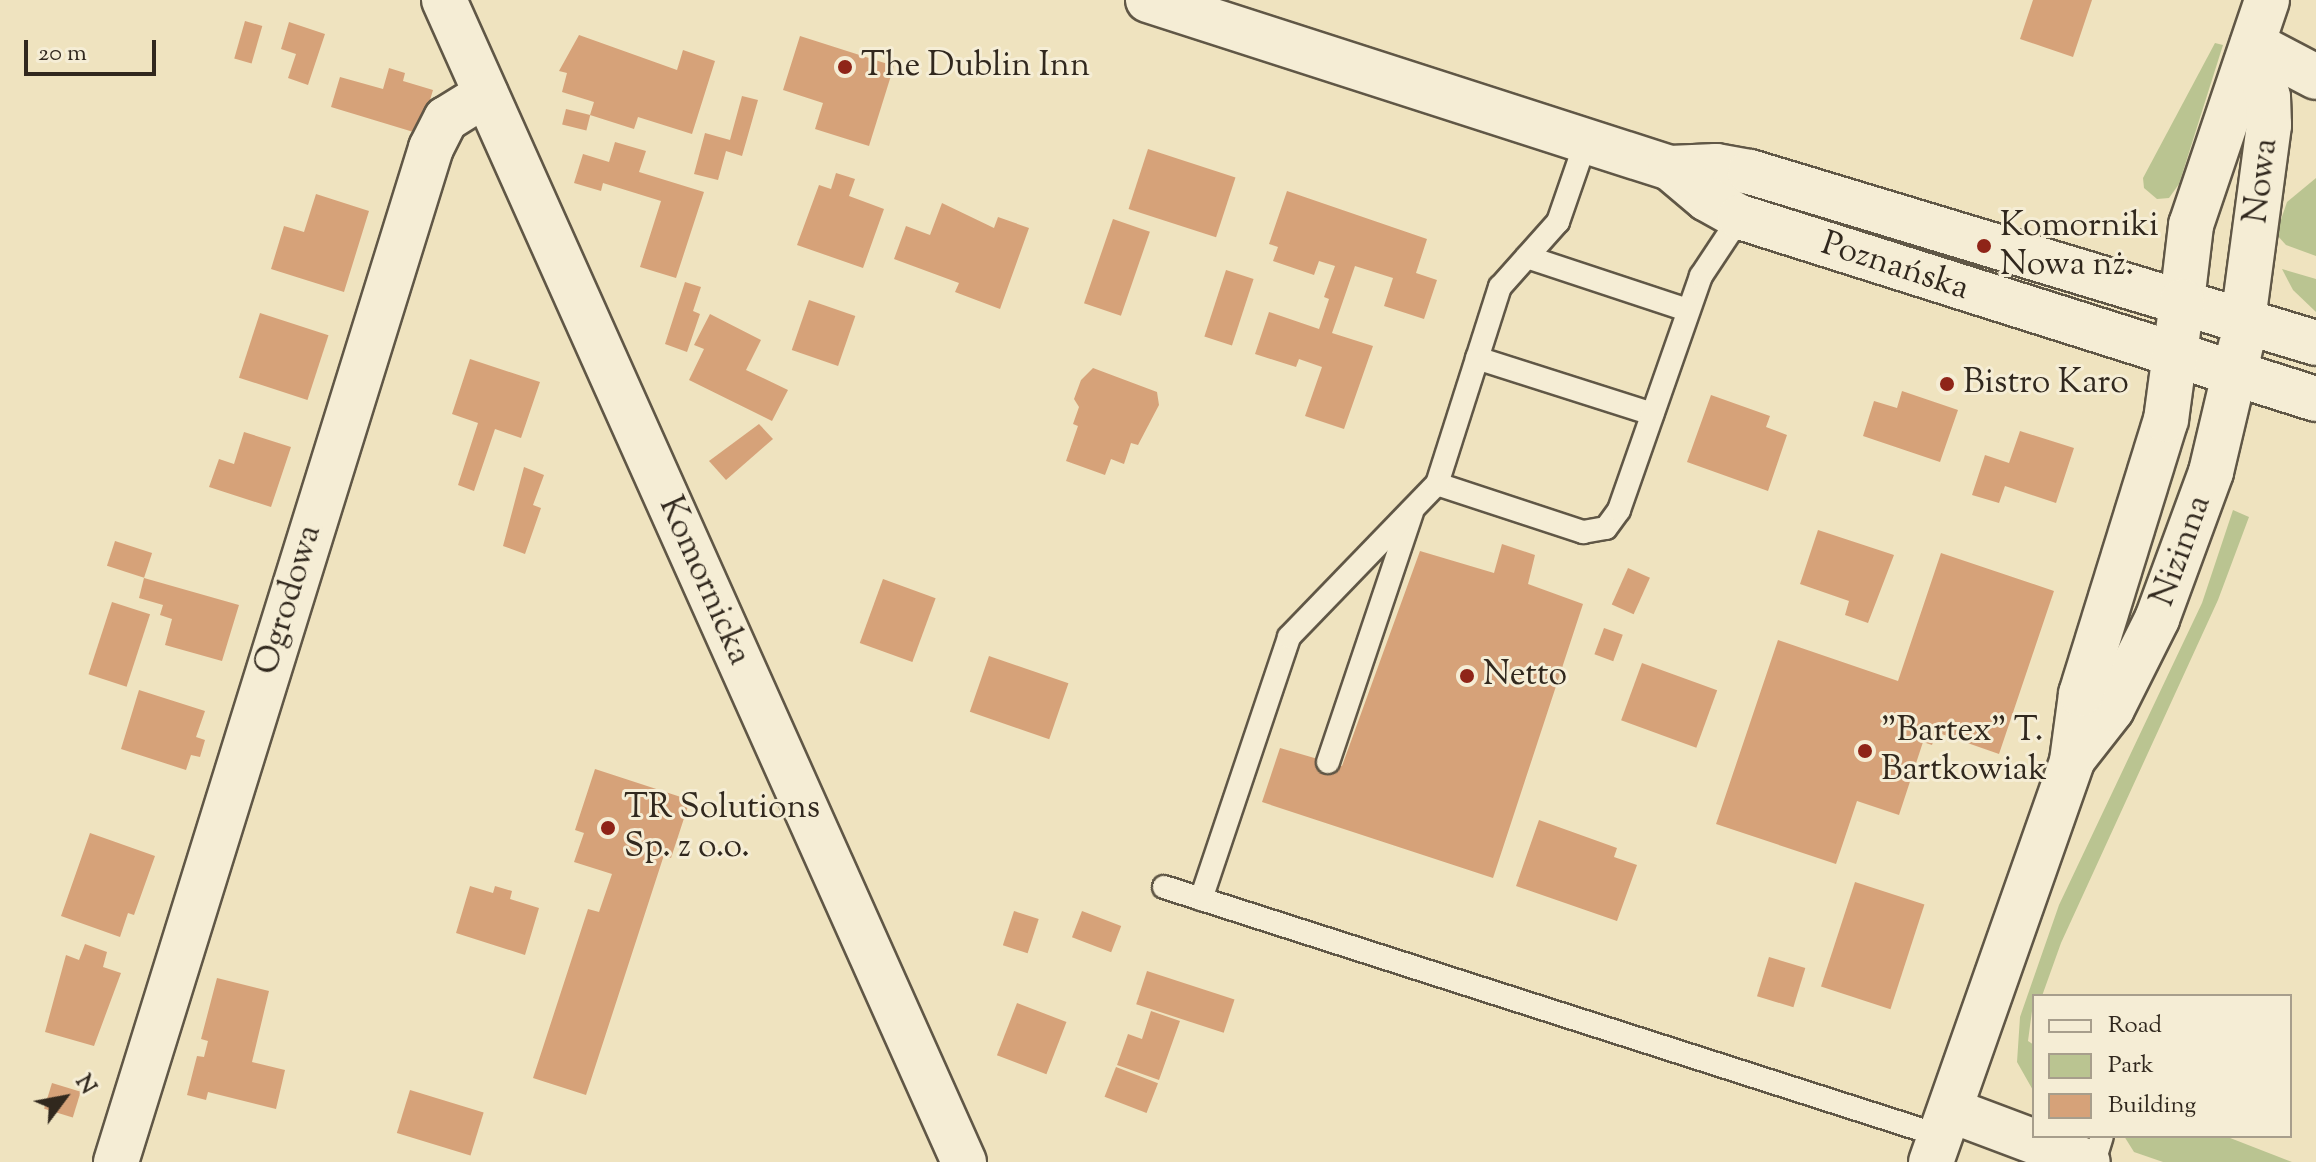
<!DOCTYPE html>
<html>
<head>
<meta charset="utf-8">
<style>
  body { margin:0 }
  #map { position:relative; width:2316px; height:1162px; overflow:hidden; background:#efe3bf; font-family:"Sorts Mill Goudy",serif }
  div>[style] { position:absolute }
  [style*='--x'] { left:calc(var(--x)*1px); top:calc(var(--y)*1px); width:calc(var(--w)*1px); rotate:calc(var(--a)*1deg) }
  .green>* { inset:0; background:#bac491 }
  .building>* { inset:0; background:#d6a279; transform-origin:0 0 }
  .roads { filter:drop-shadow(2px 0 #605746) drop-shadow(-2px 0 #605746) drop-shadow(0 2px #605746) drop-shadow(0 -2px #605746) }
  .lane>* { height:22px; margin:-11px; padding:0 11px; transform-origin:11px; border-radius:11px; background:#f5edd5 }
  .street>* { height:44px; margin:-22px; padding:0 22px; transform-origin:22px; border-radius:22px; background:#f5edd5 }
  .secondary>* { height:44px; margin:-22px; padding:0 22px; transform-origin:22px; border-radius:22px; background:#f5edd5 }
  .dots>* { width:22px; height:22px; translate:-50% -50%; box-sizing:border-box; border:4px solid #f5edd5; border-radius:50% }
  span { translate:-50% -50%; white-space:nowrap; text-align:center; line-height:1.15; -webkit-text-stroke:6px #f5edd5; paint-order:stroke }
  .poi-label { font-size:34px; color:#31281e }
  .left { translate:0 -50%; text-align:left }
  .street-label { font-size:34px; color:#31281e }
  .legend { position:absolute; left:2032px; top:994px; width:260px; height:144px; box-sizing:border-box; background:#f5edd5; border:2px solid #a79e8c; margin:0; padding:10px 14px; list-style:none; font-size:24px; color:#31281e }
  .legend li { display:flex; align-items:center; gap:16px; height:40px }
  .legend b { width:40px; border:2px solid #a79e8c }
  .north { position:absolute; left:24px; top:1058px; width:80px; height:80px; -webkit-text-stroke:6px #f5edd5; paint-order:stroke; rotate:58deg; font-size:22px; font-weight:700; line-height:32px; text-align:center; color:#31281e }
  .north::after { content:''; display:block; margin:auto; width:28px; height:36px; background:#31281e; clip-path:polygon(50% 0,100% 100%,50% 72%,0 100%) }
  .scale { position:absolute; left:24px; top:40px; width:132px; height:36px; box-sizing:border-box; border:4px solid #31281e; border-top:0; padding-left:10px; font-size:24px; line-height:28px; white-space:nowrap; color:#31281e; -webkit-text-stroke:6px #f5edd5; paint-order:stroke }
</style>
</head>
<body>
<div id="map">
  <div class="green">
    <i style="clip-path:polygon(2215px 43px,2223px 45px,2179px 184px,2169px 198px,2157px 199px,2144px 188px,2143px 178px)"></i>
    <i style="clip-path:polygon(2316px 178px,2316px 256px,2286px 245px,2276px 234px,2287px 202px)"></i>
    <i style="clip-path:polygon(2282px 269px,2316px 279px,2316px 312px,2293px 290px)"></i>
    <i style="clip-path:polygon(2233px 510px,2249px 517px,2218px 600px,2061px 943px,2042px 996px,2034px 996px,2028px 1041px,2034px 1045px,2034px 1092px,2017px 1062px,2020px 1017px,2059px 905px,2202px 603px)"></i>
    <i style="clip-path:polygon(2124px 1136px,2225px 1136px,2292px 1162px,2163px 1162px,2134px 1152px)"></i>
  </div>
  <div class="building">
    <i style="clip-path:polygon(2033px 0,2092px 0,2073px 57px,2020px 39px)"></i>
    <i style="left:245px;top:21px;width:18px;height:39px;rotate:16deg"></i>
    <i style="clip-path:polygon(289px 22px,325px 34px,308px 85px,288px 78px,296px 54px,281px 49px)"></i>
    <i style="clip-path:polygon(579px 35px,677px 70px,683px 50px,715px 61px,692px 134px,638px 117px,634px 129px,590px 115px,594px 102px,562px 92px,567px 73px,559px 71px)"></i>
    <i style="clip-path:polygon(800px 36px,894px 66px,869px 146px,815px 129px,823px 103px,783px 90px)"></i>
    <i style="clip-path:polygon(389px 68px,405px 73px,403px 81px,433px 90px,420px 134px,331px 107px,340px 77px,383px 89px)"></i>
    <i style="clip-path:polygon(742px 96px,758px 100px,742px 156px,726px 151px,718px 180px,694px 174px,705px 133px,730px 140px)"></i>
    <i style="left:566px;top:109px;width:25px;height:16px;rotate:14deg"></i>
    <i style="clip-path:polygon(615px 142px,646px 151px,639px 172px,704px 192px,676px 278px,640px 267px,661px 201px,603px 183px,601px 191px,574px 183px,583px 154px,609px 162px)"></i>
    <i style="left:1148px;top:149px;width:92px;height:63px;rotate:18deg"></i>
    <i style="clip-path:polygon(836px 173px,855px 179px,849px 196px,884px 209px,863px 268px,797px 245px,819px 185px,831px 189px)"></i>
    <i style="clip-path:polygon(1287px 191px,1427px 239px,1416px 273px,1437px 280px,1424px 319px,1384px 306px,1393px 278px,1355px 266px,1332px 333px,1373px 346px,1344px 429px,1305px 416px,1322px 367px,1299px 359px,1296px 367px,1255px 354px,1269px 312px,1319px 329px,1329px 299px,1324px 297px,1335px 266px,1319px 261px,1314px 275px,1273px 261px,1278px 247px,1269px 244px)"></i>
    <i style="clip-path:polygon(316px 194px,369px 211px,344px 292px,271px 269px,284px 226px,304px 232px)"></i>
    <i style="clip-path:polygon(942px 203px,994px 228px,998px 217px,1029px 228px,1000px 309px,955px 292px,959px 283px,894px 259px,906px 226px,930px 235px)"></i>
    <i style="left:1113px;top:219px;width:39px;height:89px;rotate:19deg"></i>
    <i style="left:1226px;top:270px;width:29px;height:70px;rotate:18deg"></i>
    <i style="clip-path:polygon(685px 282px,701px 287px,693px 311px,700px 314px,687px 352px,665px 344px)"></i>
    <i style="left:809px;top:300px;width:49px;height:53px;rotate:19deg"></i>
    <i style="left:260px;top:313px;width:72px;height:68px;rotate:18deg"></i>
    <i style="clip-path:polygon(710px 314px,761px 340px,746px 370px,788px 390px,772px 421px,689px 380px,704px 349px,694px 345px)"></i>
    <i style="clip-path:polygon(470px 359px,540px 382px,521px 438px,495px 429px,474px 491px,458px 485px,478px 423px,452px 414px)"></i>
    <i style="clip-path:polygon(1093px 368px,1157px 392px,1159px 405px,1138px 445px,1131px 443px,1124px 464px,1111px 459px,1105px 475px,1066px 461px,1078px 426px,1073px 424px,1079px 407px,1074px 399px,1081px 380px)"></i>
    <i style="clip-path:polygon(1902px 391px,1958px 410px,1940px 462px,1863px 436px,1874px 401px,1897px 408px)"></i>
    <i style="clip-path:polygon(1711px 395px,1770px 416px,1766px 427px,1787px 435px,1768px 491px,1687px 462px)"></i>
    <i style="clip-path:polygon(759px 424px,773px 439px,726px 480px,709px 461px)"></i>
    <i style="clip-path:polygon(2020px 431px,2074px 448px,2056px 503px,2005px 486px,1999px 503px,1972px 495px,1985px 455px,2009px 463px)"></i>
    <i style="clip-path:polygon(244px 432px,291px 447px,271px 507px,209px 487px,219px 459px,234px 464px)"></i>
    <i style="clip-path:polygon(524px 467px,544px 475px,533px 505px,541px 508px,525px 554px,503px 546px)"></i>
    <i style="clip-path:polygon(1818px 530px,1894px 555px,1868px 623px,1845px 615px,1849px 601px,1800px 584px)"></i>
    <i style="left:115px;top:541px;width:39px;height:26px;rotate:18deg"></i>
    <i style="clip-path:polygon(1502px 544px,1535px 555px,1528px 584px,1583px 604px,1493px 878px,1262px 802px,1280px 748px,1342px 766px,1420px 551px,1494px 573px)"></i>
    <i style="clip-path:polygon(1941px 553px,2054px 591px,1999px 754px,1936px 732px,1932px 745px,1923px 742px,1899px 815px,1857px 801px,1836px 864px,1716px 824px,1778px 640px,1898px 681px)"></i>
    <i style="left:1628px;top:568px;width:24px;height:40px;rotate:24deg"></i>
    <i style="clip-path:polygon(144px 578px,239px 605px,222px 661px,165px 645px,172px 619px,160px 615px,163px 605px,139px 598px)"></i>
    <i style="left:883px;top:579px;width:56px;height:68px;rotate:20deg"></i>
    <i style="left:112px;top:602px;width:40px;height:76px;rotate:18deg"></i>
    <i style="left:1604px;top:628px;width:20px;height:28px;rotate:20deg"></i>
    <i style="left:989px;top:656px;width:84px;height:59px;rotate:19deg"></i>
    <i style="left:1642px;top:663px;width:80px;height:61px;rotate:20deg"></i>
    <i style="clip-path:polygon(139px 690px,205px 711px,196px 737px,205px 740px,200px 757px,191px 755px,186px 770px,121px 749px)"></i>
    <i style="clip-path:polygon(595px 769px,690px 800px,671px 858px,664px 855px,586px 1095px,533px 1078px,588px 909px,599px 912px,612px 874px,574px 862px,584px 833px,575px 830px)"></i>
    <i style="clip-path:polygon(1539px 820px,1617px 848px,1614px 857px,1637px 865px,1617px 921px,1516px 886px)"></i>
    <i style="clip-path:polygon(90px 833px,155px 856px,134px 915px,128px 913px,120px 937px,61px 916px)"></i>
    <i style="left:1855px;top:882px;width:73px;height:110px;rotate:18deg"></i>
    <i style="clip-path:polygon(470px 886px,493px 893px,495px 886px,512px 891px,510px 899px,539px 908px,525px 955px,456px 933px)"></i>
    <i style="left:1014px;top:911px;width:26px;height:36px;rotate:18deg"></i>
    <i style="left:1082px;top:911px;width:42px;height:28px;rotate:21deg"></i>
    <i style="clip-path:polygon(85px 944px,107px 952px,103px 967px,121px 973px,94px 1046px,45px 1032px,66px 955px,79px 960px)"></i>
    <i style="left:1769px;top:957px;width:38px;height:41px;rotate:17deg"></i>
    <i style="left:1147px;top:971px;width:92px;height:35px;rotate:18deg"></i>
    <i style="clip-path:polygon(217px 978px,269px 991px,252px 1062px,285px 1070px,276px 1109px,208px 1092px,206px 1100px,187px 1095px,197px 1056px,204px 1057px,208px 1041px,201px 1039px)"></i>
    <i style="left:1017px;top:1003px;width:53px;height:56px;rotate:21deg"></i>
    <i style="clip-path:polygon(1151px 1011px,1180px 1021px,1159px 1080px,1117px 1065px,1128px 1034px,1142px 1039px)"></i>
    <i style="left:1116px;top:1067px;width:45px;height:32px;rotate:21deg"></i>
    <i style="left:52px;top:1083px;width:30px;height:27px;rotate:17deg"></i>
    <i style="left:410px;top:1090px;width:77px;height:45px;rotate:17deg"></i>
  </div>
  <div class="roads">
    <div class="lane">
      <i style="--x:1527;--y:257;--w:169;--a:18.3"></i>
      <i style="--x:1477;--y:358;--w:184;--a:17.7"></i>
      <i style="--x:1437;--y:484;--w:154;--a:18.2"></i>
      <i style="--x:1583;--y:532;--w:23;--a:-10"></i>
      <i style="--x:1606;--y:528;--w:22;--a:-54"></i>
      <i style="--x:1619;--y:510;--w:248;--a:-70.7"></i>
      <i style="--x:1701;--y:276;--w:71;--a:-56.5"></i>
      <i style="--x:1328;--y:762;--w:263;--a:-71.4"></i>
      <i style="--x:1164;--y:887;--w:816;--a:17.77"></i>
      <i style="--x:1201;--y:899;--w:276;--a:-71.4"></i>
      <i style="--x:1289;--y:637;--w:213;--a:-46"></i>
      <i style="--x:1437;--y:484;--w:207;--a:-72.3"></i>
      <i style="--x:1500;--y:287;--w:87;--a:-48.3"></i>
      <i style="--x:1558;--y:222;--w:86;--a:-70.9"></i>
      <i style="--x:2094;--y:1162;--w:27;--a:-73"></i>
    </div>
    <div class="street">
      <i style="--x:444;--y:0;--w:1273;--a:65.89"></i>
      <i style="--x:2253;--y:44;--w:71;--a:27.6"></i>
      <i style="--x:2182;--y:301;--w:77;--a:-83.2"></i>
      <i style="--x:2191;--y:225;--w:237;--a:-71.3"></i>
      <i style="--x:2243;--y:320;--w:197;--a:-82.4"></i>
      <i style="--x:2269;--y:125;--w:28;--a:-92"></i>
      <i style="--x:2268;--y:97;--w:55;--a:-105.8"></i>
      <i style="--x:1950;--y:1110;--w:147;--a:20.6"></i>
      <i style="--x:116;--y:1162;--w:1062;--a:-72.74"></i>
      <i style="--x:431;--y:148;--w:33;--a:-63"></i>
      <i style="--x:446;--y:119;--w:47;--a:-32"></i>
    </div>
    <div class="secondary">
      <i style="--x:1148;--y:0;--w:548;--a:17.84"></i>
      <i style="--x:1670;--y:168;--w:46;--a:-2.5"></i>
      <i style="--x:1716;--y:166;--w:35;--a:10"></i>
      <i style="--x:1750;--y:172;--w:591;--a:16.81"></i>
      <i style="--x:1670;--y:168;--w:48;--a:40"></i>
      <i style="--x:1707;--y:199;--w:38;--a:29"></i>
      <i style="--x:1740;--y:217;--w:604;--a:17.54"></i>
      <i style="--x:2073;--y:759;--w:63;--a:-52"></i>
      <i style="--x:2112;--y:709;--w:101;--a:-63.4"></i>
      <i style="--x:2157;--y:619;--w:157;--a:-69.8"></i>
      <i style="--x:2211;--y:472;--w:130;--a:-76.7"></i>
      <i style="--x:1931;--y:1162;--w:425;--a:-70.6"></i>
      <i style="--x:2072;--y:761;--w:68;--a:-82.3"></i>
      <i style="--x:2081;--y:694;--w:287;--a:-72.8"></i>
      <i style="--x:2166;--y:420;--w:120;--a:-82.3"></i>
    </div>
  </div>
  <div class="dots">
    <i style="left:845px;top:67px;background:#8f2418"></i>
    <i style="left:1984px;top:246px;background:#8f2418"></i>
    <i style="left:1947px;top:384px;background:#8f2418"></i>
    <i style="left:1467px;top:676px;background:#8f2418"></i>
    <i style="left:1865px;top:751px;background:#8f2418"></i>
    <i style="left:608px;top:828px;background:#8f2418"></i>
  </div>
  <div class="poi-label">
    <span class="left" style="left:861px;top:67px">The Dublin Inn</span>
    <span class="left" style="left:2000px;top:246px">Komorniki<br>Nowa nż.</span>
    <span class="left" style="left:1963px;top:384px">Bistro Karo</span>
    <span class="left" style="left:1483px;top:676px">Netto</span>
    <span class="left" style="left:1881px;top:751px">"Bartex" T.<br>Bartkowiak</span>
    <span class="left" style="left:624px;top:828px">TR Solutions<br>Sp. z o.o.</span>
  </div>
  <div class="street-label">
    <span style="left:2262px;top:181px;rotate:-83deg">Nowa</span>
    <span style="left:1895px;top:267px;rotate:18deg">Poznańska</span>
    <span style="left:2182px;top:551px;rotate:-70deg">Nizinna</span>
    <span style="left:704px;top:581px;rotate:66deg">Komornicka</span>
    <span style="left:289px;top:600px;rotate:-73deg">Ogrodowa</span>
  </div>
  <ul class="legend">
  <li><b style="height:10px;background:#f5edd5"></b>Road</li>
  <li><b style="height:22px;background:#bac491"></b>Park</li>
  <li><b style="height:22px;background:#d6a279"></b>Building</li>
  </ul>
  <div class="north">N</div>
  <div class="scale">20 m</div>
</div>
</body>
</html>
